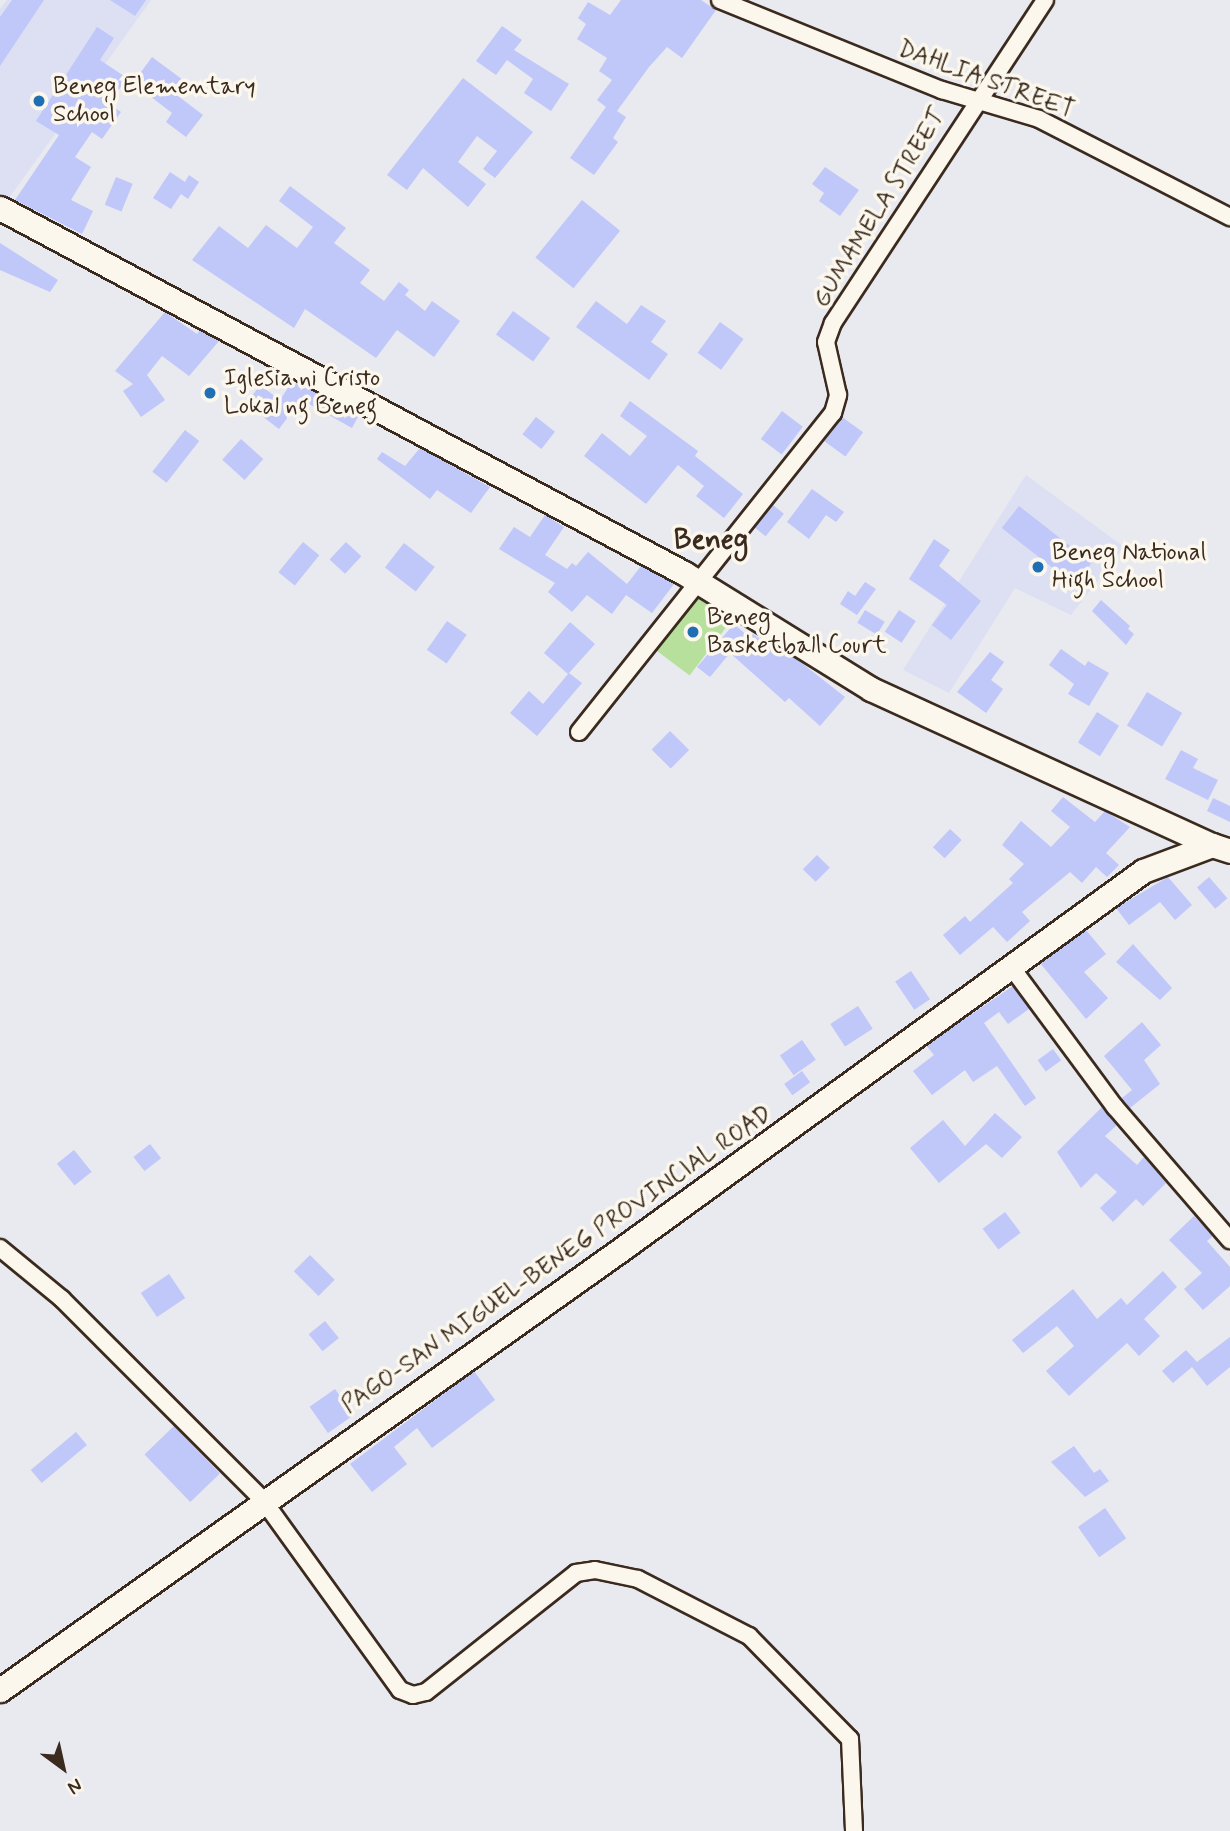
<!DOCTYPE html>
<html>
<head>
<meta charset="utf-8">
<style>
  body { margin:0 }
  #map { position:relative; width:1230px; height:1831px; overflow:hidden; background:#e9e9f0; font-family:Mynerve,sans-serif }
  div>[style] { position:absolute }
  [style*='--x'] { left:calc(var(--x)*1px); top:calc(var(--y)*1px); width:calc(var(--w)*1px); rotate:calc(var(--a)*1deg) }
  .built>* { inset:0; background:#dddff3 }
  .green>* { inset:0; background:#b7e09d; transform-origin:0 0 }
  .building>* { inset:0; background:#c0c7f9; transform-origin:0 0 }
  .roads { filter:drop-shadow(2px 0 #3b2a1e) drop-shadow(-2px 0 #3b2a1e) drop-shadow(0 2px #3b2a1e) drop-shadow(0 -2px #3b2a1e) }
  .street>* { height:16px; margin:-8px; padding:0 8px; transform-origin:8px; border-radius:8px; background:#fbf7ec }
  .secondary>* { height:23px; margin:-11.5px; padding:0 11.5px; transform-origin:11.5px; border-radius:11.5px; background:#fbf7ec }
  .dots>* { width:19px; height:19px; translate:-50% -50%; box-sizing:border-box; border:4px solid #fbf7ec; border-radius:50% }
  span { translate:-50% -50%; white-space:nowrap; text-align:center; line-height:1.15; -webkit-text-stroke:7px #fbf7ec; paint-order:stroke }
  .street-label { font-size:24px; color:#3b2a1e }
  .poi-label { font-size:24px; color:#3b2a1e }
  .left { translate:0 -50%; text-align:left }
  .quarter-label { font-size:28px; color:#3b2a1e; font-weight:700 }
  .north { position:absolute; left:28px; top:1733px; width:70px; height:70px; -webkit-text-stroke:5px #fbf7ec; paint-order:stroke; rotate:147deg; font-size:19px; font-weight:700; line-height:28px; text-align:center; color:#3b2a1e }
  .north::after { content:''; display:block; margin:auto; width:24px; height:32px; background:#3b2a1e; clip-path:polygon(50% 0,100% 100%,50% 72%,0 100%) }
</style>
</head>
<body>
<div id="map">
  <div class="built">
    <i style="clip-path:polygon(7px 0,151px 0,9px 198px,0 193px,0 9px)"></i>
    <i style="clip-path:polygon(1026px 475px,1124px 547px,1071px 615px,1015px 588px,949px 693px,903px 670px)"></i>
  </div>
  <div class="green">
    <i style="left:699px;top:590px;width:44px;height:74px;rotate:37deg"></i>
  </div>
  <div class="building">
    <i style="clip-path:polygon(12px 0,44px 0,0 66px,0 17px)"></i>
    <i style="clip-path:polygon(110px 0,146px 0,135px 16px)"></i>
    <i style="clip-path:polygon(621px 0,701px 0,716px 10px,682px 58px,667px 47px,649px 67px,617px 111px,626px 117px,613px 138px,618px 142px,594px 175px,570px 158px,606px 107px,597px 100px,612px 80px,599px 71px,607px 58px,577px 39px,586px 24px,578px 18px,588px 2px,610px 15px)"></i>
    <i style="clip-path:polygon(502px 26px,522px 40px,514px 50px,569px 84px,551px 111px,524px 93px,533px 79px,507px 60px,496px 75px,476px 61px)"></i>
    <i style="clip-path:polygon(97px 27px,114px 38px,100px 60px,127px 78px,109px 104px,121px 112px,102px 139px,92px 132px,75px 157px,91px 167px,71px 200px,93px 211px,82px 234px,15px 200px,59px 135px,36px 121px)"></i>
    <i style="clip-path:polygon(152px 57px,183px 80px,174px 93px,203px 115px,186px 137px,166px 122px,172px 113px,133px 83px)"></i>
    <i style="clip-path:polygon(463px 78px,533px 132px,495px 178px,483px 169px,497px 151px,477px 136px,458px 162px,486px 184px,468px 207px,423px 168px,407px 190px,387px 175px)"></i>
    <i style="clip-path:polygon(825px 167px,859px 190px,840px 216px,819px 201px,824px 193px,812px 184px)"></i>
    <i style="clip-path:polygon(170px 172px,185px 182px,189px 175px,199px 182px,188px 199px,181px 194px,171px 209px,153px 198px)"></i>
    <i style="left:116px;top:177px;width:18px;height:30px;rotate:22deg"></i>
    <i style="clip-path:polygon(290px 186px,346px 228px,334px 243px,370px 270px,360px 283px,384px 301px,399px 282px,409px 290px,405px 295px,425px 311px,432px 301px,460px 321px,434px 357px,397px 330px,376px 358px,305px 309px,294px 328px,192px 260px,219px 226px,248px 248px,266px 225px,297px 248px,313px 227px,279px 201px)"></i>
    <i style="left:582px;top:200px;width:49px;height:74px;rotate:39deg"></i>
    <i style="clip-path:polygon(0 243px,58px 280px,50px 292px,0 270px)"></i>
    <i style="clip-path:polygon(596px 301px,627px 324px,641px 305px,666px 321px,651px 342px,668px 354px,649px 380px,576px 327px)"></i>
    <i style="left:513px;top:311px;width:46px;height:29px;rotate:36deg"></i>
    <i style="clip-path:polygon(165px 312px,197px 334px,200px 330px,219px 341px,189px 376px,162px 356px,147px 375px,165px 400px,141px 417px,123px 391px,133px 384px,115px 371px)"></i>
    <i style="left:720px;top:322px;width:29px;height:38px;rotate:36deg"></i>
    <i style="clip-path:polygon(293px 380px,359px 415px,352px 428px,309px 404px,305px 411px,297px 405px,279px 429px,246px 404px,260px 385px,280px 400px)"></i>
    <i style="clip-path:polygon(630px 401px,698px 451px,695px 456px,743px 494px,724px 518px,696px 496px,704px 486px,678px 465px,646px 504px,584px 456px,602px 433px,630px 456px,647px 436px,620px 416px)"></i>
    <i style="left:782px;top:411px;width:26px;height:35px;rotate:37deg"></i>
    <i style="left:536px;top:417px;width:24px;height:22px;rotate:38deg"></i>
    <i style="left:842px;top:417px;width:26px;height:30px;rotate:36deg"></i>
    <i style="left:185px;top:430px;width:18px;height:53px;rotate:38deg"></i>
    <i style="left:241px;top:439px;width:30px;height:28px;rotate:42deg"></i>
    <i style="clip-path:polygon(420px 448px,490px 487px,471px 513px,437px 490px,430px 499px,377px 459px,382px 452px,405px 466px)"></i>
    <i style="clip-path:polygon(812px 489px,844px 512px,836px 522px,826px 515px,809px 539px,787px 522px)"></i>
    <i style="left:773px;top:505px;width:14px;height:29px;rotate:39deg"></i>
    <i style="left:1019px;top:506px;width:92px;height:28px;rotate:38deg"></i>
    <i style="clip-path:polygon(545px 515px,564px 527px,545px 555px,567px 569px,572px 563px,576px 566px,588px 552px,627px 584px,641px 566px,674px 584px,652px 613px,626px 595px,612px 614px,587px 595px,572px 612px,548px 592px,555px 583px,499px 549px,514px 527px,530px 537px)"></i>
    <i style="clip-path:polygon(934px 539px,950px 550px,939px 566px,981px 601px,951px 640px,932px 625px,947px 605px,909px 579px)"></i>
    <i style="left:303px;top:542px;width:21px;height:39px;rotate:39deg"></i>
    <i style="left:346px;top:542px;width:21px;height:24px;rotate:43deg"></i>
    <i style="left:404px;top:543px;width:39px;height:31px;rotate:38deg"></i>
    <i style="clip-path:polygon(865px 582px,876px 589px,857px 615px,840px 604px,848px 591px,855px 596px)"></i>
    <i style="clip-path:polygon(1101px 600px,1130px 626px,1128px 629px,1134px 634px,1126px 645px,1092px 611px)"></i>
    <i style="left:865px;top:610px;width:23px;height:15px;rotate:31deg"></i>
    <i style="left:899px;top:610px;width:20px;height:26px;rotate:33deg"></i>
    <i style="left:447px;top:621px;width:24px;height:35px;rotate:35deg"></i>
    <i style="clip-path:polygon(570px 622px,595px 644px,569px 673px,582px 683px,537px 736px,510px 713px,529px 691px,543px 704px,568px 674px,544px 653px)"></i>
    <i style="clip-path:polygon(734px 624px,750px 638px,753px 634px,783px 656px,786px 653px,799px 661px,845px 697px,820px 726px,789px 698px,785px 702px,730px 653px,710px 677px,697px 667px)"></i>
    <i style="clip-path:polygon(1061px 649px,1085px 666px,1088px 661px,1109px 673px,1089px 706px,1068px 694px,1074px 684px,1049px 665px)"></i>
    <i style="clip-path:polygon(990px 652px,1004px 662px,991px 680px,1003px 689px,986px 713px,957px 692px)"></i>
    <i style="left:1147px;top:692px;width:41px;height:39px;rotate:31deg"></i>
    <i style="left:1097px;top:712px;width:26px;height:36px;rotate:32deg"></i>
    <i style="left:670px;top:731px;width:27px;height:26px;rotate:45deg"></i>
    <i style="clip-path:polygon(1181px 750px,1198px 759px,1193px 768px,1218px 780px,1208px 800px,1165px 779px)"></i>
    <i style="clip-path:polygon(1063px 797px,1095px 822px,1105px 811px,1130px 827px,1106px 853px,1119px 865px,1107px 877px,1096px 867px,1082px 883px,1070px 872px,1022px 912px,1030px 921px,1007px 942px,993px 927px,960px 955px,943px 935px,965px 916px,970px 922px,1013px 883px,1009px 879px,1024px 864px,1002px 845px,1021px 821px,1051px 847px,1070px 827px,1051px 811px)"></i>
    <i style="clip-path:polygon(1213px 798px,1230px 806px,1230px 822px,1207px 811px)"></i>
    <i style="left:950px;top:829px;width:16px;height:25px;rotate:43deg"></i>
    <i style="left:817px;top:855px;width:18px;height:20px;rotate:45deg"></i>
    <i style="clip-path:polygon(1168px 877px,1192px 905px,1175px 920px,1160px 902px,1129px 925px,1116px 908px)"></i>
    <i style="left:1209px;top:877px;width:28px;height:16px;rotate:49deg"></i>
    <i style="clip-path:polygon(1086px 930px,1106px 954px,1084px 972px,1108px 998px,1086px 1019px,1040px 963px)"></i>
    <i style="clip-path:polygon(1133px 944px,1172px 988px,1160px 1000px,1116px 962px)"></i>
    <i style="left:911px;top:971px;width:34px;height:19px;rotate:56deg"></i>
    <i style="clip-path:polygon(1013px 986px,1029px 1009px,1008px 1024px,999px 1012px,984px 1023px,1036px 1098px,1025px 1106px,997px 1066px,973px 1082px,965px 1070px,932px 1095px,913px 1071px,934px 1055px,926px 1045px)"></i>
    <i style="left:858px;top:1006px;width:27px;height:33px;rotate:57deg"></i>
    <i style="clip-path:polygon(1142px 1022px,1161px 1045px,1144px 1060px,1160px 1084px,1130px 1108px,1122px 1098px,1132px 1090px,1104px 1056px)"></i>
    <i style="left:802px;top:1040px;width:24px;height:27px;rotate:55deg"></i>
    <i style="left:1053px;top:1049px;width:14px;height:19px;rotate:54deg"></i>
    <i style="left:802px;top:1071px;width:14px;height:22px;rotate:54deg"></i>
    <i style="clip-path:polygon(1102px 1107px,1117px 1125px,1105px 1136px,1137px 1165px,1144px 1157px,1166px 1183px,1143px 1206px,1136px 1199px,1113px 1222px,1100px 1208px,1117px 1192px,1096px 1173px,1081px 1188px,1057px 1152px)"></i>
    <i style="clip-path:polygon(995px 1113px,1022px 1137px,1002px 1158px,986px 1144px,939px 1183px,910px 1148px,943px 1120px,965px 1146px)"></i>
    <i style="left:150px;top:1144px;width:18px;height:21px;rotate:52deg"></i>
    <i style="left:74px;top:1150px;width:28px;height:22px;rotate:51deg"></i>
    <i style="left:1005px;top:1212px;width:26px;height:28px;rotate:53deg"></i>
    <i style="clip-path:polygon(1194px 1216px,1213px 1236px,1207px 1241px,1230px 1267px,1230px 1286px,1203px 1310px,1184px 1289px,1202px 1273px,1169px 1240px)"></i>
    <i style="left:310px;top:1255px;width:35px;height:23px;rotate:45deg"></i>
    <i style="clip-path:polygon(1163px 1271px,1177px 1287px,1144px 1319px,1160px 1336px,1139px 1356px,1127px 1343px,1069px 1396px,1046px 1371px,1074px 1346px,1057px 1326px,1023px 1353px,1012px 1340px,1073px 1289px,1097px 1319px,1121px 1298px,1127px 1305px)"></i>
    <i style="left:169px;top:1274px;width:29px;height:34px;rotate:56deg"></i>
    <i style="left:325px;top:1321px;width:22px;height:21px;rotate:51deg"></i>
    <i style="clip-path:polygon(1230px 1337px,1230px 1367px,1207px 1386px,1192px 1367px,1173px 1383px,1162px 1371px,1186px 1350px,1197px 1362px)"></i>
    <i style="clip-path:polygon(474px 1371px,495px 1400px,432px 1448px,417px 1428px,394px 1447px,407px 1464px,372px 1492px,350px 1464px)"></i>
    <i style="left:335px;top:1389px;width:32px;height:31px;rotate:55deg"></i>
    <i style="left:174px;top:1426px;width:66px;height:41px;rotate:46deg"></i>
    <i style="left:76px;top:1432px;width:17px;height:59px;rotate:50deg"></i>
    <i style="clip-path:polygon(1074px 1446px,1094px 1473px,1100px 1469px,1109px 1481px,1085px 1497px,1051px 1462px)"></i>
    <i style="left:1105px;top:1508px;width:37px;height:33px;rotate:55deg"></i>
  </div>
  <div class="roads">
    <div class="street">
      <i style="--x:720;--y:0;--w:240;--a:22.1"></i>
      <i style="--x:942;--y:90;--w:101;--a:16.6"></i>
      <i style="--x:1039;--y:119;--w:215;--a:27.2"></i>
      <i style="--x:579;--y:732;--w:408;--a:-51.5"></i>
      <i style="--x:833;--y:413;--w:19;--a:-74"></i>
      <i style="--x:838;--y:395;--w:54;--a:-102.8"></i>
      <i style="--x:826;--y:342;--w:20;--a:-70"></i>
      <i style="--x:833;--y:323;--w:386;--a:-56.7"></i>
      <i style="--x:1012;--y:968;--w:173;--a:53.5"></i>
      <i style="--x:1115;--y:1107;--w:176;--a:49.2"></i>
      <i style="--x:0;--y:1248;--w:80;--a:39.4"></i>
      <i style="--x:62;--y:1299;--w:284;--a:45"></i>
      <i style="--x:263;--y:1500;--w:234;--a:54.2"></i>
      <i style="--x:400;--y:1690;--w:14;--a:21"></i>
      <i style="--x:413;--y:1695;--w:13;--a:-13"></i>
      <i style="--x:426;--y:1692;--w:191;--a:-38.4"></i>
      <i style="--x:576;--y:1573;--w:19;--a:-9"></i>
      <i style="--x:595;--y:1570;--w:44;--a:11.8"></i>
      <i style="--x:638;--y:1579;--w:125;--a:27.2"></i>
      <i style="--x:749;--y:1636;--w:144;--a:45.6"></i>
      <i style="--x:850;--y:1739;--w:92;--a:87.5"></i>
    </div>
    <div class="secondary">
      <i style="--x:0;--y:208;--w:775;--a:28.09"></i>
      <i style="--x:684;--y:573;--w:220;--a:31.8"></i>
      <i style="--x:871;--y:689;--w:375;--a:24.6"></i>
      <i style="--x:0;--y:1690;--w:764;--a:-35.35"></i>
      <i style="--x:623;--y:1248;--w:642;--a:-35.94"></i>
      <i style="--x:1143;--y:871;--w:74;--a:-20.6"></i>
      <i style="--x:1212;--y:845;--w:19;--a:18"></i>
    </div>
  </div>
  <div class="dots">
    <i style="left:39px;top:101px;background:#1f6fb2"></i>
    <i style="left:210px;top:393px;background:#1f6fb2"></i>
    <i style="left:1038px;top:567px;background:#1f6fb2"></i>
    <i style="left:693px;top:632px;background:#1f6fb2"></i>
  </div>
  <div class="street-label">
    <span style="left:986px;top:80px;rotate:20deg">DAHLIA STREET</span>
    <span style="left:880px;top:208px;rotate:-58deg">GUMAMELA STREET</span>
    <span style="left:557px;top:1260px;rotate:-35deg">PAGO-SAN MIGUEL-BENEG PROVINCIAL ROAD</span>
  </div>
  <div class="poi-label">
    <span class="left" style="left:53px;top:101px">Beneg Elementary<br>School</span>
    <span class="left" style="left:224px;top:393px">Iglesia ni Cristo<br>Lokal ng Beneg</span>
    <span class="left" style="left:1052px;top:567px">Beneg National<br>High School</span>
    <span class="left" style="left:707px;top:632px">Beneg<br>Basketball Court</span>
  </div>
  <div class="quarter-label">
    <span style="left:711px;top:541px">Beneg</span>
  </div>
  <div class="north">N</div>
</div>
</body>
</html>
